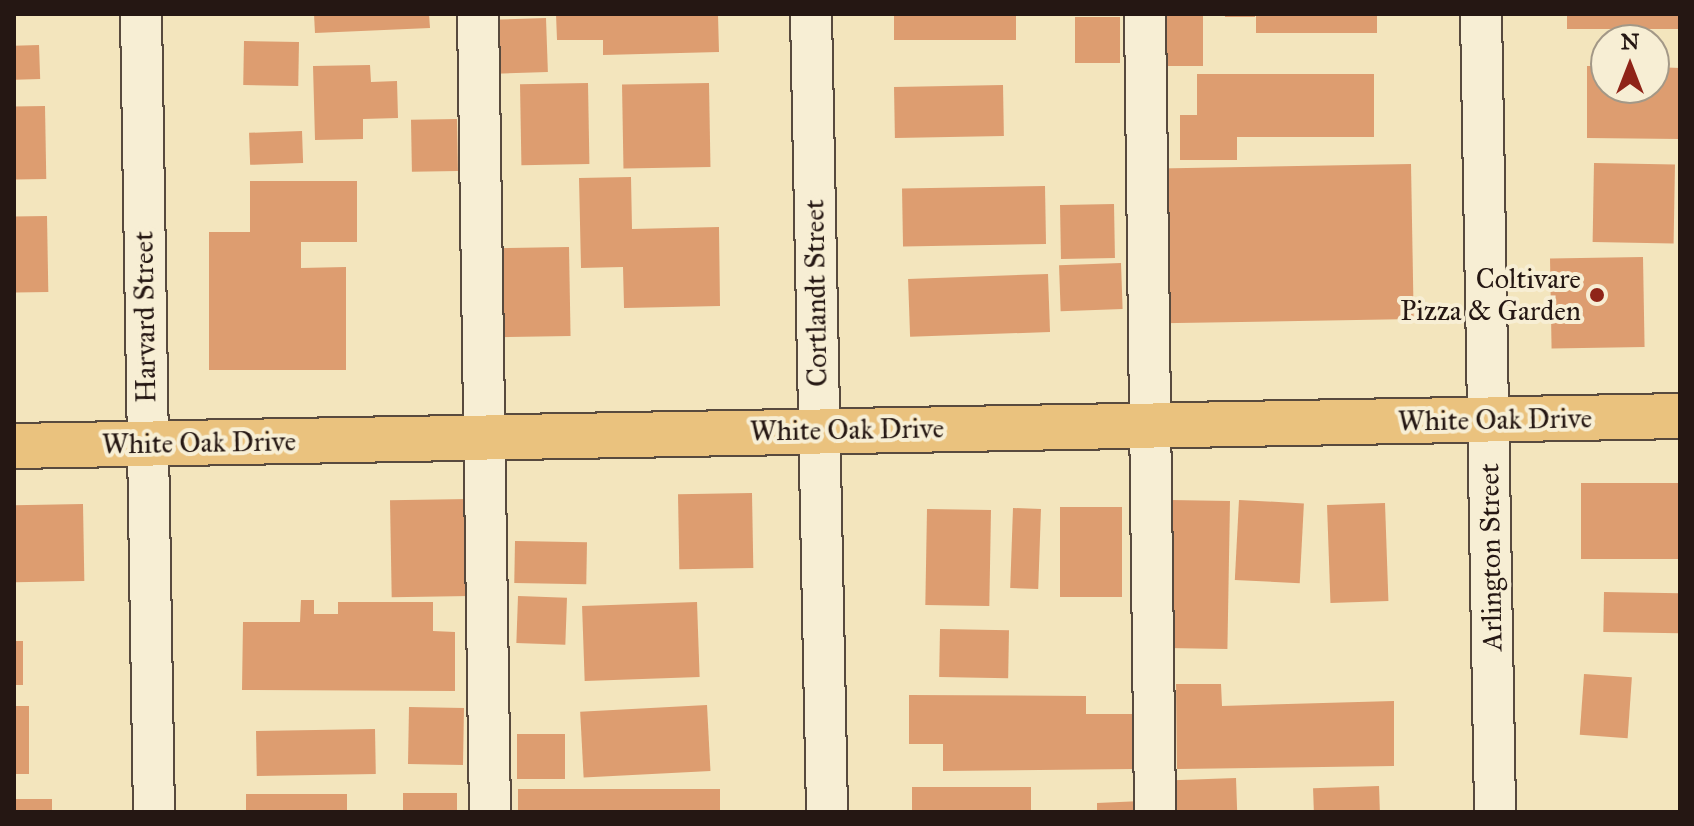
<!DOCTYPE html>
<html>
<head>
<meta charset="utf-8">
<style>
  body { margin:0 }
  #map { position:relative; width:1694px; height:826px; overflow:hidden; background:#f3e5bd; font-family:"IM FELL Great Primer",serif }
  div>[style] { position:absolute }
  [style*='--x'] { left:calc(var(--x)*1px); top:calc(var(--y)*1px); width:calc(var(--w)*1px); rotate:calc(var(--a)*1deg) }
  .building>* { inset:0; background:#dd9d70; transform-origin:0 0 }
  .roads { filter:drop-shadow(2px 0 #584a3e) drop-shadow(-2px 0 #584a3e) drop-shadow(0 2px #584a3e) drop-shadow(0 -2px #584a3e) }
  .minor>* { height:40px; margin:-20px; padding:0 20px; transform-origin:20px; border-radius:20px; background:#f7eed4 }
  .major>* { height:44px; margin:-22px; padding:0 22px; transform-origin:22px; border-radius:22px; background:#eac27e }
  .dots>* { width:22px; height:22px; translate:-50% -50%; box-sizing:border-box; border:4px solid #f7eed4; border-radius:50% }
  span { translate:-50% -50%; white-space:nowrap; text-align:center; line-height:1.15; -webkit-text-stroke:8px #f7eed4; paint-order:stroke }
  .poi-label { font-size:28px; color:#251713 }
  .right { translate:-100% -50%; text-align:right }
  .street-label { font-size:28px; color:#251713 }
  .frame { position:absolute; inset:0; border:16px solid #251713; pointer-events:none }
  .north { position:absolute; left:1590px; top:24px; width:80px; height:80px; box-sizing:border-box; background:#f7eed4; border:2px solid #a39887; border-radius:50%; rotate:0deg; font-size:22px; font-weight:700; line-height:32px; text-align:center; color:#251713 }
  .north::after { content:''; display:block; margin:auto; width:28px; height:36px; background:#8f2418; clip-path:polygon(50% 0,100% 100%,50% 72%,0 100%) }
</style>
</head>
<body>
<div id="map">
  <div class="building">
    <i style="clip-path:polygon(314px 14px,429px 14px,430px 28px,315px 33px)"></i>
    <i style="clip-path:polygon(556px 14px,718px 14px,719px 52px,603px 55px,603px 40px,557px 40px)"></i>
    <i style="left:894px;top:14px;width:122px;height:26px"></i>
    <i style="left:1158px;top:14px;width:45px;height:52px"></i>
    <i style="left:1225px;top:14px;width:30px;height:3px"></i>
    <i style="left:1256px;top:14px;width:121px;height:19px"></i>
    <i style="left:1567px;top:14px;width:113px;height:15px"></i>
    <i style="left:1075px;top:17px;width:45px;height:46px"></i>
    <i style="left:546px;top:18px;width:54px;height:52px;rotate:88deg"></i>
    <i style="left:244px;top:41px;width:55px;height:44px;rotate:1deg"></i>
    <i style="left:39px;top:45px;width:34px;height:25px;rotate:88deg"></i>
    <i style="clip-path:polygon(370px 65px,371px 82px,397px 81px,398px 118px,363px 119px,363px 139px,315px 140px,313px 66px)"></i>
    <i style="clip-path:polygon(1587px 66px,1606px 66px,1606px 88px,1654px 88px,1654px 67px,1680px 68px,1680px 139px,1587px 138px)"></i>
    <i style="clip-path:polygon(1197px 74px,1374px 74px,1374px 137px,1237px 137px,1237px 160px,1180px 160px,1180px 115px,1197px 115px)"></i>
    <i style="left:588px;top:83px;width:81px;height:68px;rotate:89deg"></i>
    <i style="left:709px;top:83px;width:84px;height:87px;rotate:89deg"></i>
    <i style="left:1003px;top:85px;width:51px;height:109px;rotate:89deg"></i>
    <i style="left:45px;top:106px;width:73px;height:31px;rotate:89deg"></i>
    <i style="left:457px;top:119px;width:52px;height:46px;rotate:89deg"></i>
    <i style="left:302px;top:131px;width:32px;height:53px;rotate:88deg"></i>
    <i style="left:1594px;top:163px;width:81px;height:79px;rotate:1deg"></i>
    <i style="left:1411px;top:164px;width:155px;height:252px;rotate:89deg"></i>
    <i style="clip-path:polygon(631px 177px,632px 229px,719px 227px,720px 306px,624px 308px,623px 267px,581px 268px,579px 178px)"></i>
    <i style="clip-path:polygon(250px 181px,357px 181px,357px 242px,301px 242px,301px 268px,346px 267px,346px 370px,209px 370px,209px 232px,250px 232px)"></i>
    <i style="left:1045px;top:186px;width:58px;height:143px;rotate:89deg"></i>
    <i style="left:1114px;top:204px;width:54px;height:54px;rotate:89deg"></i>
    <i style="left:47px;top:216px;width:76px;height:33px;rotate:89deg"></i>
    <i style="left:569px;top:247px;width:89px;height:74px;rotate:89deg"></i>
    <i style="left:1643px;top:257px;width:90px;height:93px;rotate:89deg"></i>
    <i style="left:1121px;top:263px;width:46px;height:62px;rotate:88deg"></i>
    <i style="left:1048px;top:274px;width:58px;height:140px;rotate:88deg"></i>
    <i style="left:1680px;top:483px;width:76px;height:99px;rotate:90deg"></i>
    <i style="left:752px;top:493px;width:75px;height:74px;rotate:89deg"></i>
    <i style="left:468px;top:499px;width:97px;height:78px;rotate:89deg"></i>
    <i style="left:1170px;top:500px;width:60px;height:148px;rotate:1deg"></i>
    <i style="left:1239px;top:500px;width:65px;height:80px;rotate:3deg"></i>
    <i style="left:1385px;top:503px;width:98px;height:58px;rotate:88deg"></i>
    <i style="left:83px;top:504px;width:77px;height:69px;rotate:89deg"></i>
    <i style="left:1060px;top:507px;width:62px;height:90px"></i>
    <i style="left:1013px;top:508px;width:28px;height:80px;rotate:2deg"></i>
    <i style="left:927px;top:509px;width:64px;height:96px;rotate:1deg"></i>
    <i style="left:515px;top:541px;width:72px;height:42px;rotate:1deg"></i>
    <i style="left:1604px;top:592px;width:76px;height:40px;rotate:1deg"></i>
    <i style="left:518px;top:596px;width:49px;height:47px;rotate:2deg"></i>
    <i style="clip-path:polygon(301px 600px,314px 600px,314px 614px,338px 614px,338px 602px,433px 602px,433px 631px,455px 632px,455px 691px,242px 690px,243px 622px,300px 622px)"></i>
    <i style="left:697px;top:602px;width:75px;height:115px;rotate:88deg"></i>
    <i style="left:940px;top:629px;width:69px;height:48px;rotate:1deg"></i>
    <i style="left:14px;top:641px;width:9px;height:44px"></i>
    <i style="left:1584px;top:674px;width:48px;height:61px;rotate:4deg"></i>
    <i style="clip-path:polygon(1176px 684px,1221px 684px,1222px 706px,1394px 701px,1394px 766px,1177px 769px)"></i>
    <i style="clip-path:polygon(909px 695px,1086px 696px,1086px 714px,1133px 714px,1133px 769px,943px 771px,943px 744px,909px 744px)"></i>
    <i style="left:707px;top:705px;width:66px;height:127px;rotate:87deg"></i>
    <i style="left:14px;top:706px;width:15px;height:68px"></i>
    <i style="left:409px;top:707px;width:55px;height:57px;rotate:1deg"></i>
    <i style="left:375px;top:729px;width:45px;height:119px;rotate:89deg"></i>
    <i style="left:517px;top:734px;width:48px;height:45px"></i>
    <i style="left:1236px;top:778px;width:34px;height:63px;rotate:88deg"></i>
    <i style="left:1379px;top:786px;width:26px;height:66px;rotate:88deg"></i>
    <i style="left:912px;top:787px;width:119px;height:25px"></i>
    <i style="left:720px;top:789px;width:23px;height:202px;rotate:90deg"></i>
    <i style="left:403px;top:793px;width:54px;height:19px"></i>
    <i style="left:246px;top:794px;width:101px;height:18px"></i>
    <i style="left:14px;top:799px;width:38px;height:13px"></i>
    <i style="clip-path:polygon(1142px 801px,1143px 812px,1097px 812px,1097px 803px)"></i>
  </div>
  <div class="roads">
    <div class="minor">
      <i style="--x:141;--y:14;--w:798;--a:89.07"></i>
      <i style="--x:478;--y:14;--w:798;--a:89.14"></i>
      <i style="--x:811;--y:14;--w:798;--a:88.85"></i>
      <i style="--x:1145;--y:14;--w:798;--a:89.28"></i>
      <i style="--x:1481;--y:14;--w:798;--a:88.99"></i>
    </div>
    <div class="major">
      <i style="--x:14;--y:446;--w:1666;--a:-1.03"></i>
    </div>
  </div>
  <div class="dots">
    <i style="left:1597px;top:295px;background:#8f2418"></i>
  </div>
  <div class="poi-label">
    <span class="right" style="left:1581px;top:295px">Coltivare<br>Pizza &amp; Garden</span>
  </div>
  <div class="street-label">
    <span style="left:816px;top:293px;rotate:-91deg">Cortlandt Street</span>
    <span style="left:145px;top:317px;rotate:-91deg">Harvard Street</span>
    <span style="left:1495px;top:420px;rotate:-1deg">White Oak Drive</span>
    <span style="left:847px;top:430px;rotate:-1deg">White Oak Drive</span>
    <span style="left:199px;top:443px;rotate:-1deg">White Oak Drive</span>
    <span style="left:1491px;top:557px;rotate:-91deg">Arlington Street</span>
  </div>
  <div class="frame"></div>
  <div class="north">N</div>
</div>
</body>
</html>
